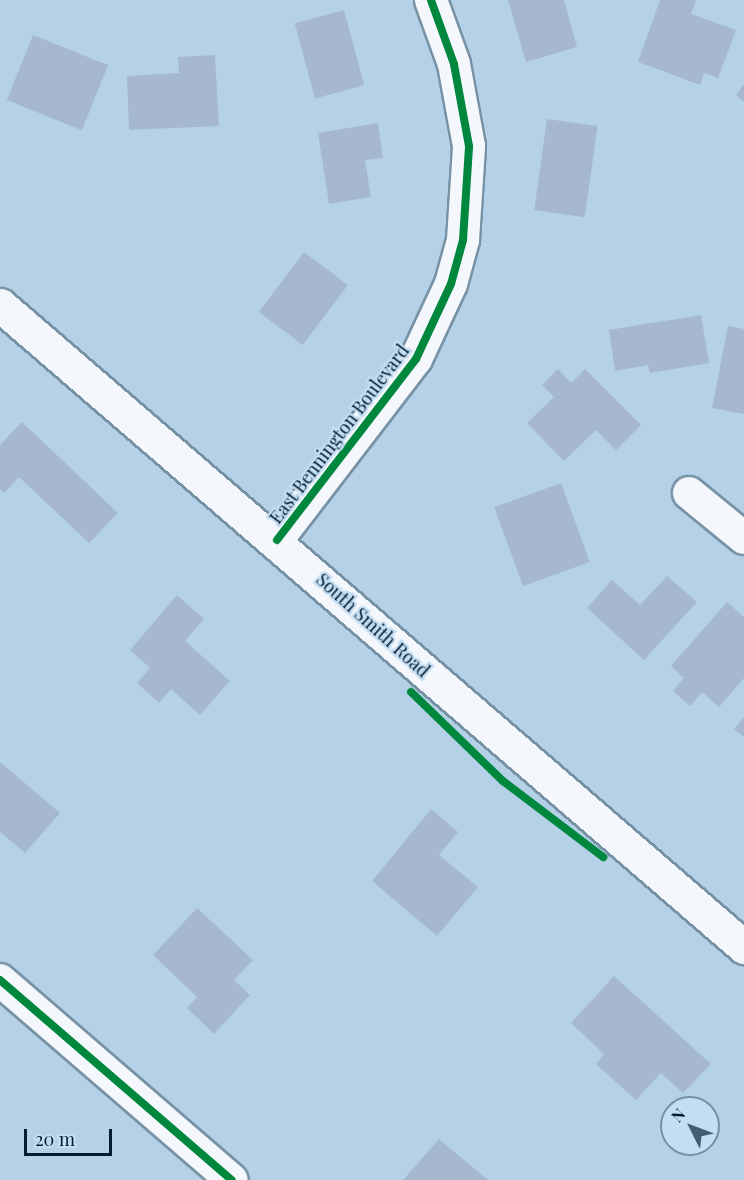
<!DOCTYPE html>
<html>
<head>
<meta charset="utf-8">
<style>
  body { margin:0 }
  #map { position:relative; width:744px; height:1180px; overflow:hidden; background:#b5d1e8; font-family:"Playfair Display",serif }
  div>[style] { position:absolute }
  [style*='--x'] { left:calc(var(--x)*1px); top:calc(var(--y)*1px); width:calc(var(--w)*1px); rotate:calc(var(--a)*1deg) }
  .building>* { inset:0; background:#a5b8cf; transform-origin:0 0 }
  .roads { filter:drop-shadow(2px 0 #7892a5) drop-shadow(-2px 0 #7892a5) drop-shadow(0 2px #7892a5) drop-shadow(0 -2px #7892a5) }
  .minor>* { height:32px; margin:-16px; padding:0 16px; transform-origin:16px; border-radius:16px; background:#f4f8fc }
  .major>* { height:33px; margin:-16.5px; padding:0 16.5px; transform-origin:16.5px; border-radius:16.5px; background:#f4f8fc }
  .cycleway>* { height:8px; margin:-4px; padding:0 4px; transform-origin:4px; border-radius:4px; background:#00873e }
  span { translate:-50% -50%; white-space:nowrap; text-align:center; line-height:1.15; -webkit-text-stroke:4.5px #c4ddf3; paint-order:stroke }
  .street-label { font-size:18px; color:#021d30 }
  .north { position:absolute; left:660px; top:1096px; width:60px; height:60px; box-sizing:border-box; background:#c4ddf3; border:2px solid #7690a5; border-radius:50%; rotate:312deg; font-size:16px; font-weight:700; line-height:24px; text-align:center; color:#021d30 }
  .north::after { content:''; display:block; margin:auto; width:21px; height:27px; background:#415c70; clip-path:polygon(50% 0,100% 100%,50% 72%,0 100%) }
  .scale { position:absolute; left:24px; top:1129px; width:88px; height:27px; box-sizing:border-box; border:3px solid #021d30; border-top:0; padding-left:8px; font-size:18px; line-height:21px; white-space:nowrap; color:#021d30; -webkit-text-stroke:4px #c4ddf3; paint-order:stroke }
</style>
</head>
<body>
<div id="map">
  <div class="building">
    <i style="clip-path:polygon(508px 0,564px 0,577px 47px,526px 62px)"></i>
    <i style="clip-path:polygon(660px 0,696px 0,691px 14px,736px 30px,718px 78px,704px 73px,700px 85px,638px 62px)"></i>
    <i style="left:344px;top:10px;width:78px;height:51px;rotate:75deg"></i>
    <i style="left:33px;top:35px;width:81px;height:70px;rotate:22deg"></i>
    <i style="clip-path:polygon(215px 55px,219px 126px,129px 130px,127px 76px,179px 73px,178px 57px)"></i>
    <i style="clip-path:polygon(744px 84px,744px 102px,736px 95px)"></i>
    <i style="left:547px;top:119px;width:51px;height:92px;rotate:8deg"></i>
    <i style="clip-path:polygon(378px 123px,383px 158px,365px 160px,371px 197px,329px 204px,318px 133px)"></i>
    <i style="left:304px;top:252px;width:55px;height:75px;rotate:37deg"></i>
    <i style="clip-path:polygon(701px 315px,709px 363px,650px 373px,648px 365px,615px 371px,609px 330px)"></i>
    <i style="clip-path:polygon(728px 326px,744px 329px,744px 414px,712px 408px)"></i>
    <i style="clip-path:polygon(558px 369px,571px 383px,585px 369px,641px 425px,616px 450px,596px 430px,564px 461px,527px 423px,554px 397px,542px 385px)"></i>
    <i style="clip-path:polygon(22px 422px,118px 513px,89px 543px,19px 477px,4px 493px,0 489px,0 445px)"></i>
    <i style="left:561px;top:483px;width:84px;height:71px;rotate:70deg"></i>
    <i style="clip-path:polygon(667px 576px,697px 602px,644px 660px,587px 608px,612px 580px,640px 605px)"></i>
    <i style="clip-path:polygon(177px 595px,204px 619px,185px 641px,230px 681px,200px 715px,171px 689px,159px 703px,137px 683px,150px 668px,130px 650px)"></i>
    <i style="clip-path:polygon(727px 602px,744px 617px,744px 678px,719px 707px,702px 692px,690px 706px,673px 691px,684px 678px,671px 666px)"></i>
    <i style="clip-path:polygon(744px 717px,744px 737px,734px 729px)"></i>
    <i style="clip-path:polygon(0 762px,60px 813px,25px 853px,0 832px)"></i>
    <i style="clip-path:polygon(431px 809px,458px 832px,439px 855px,478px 887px,437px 936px,372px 881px)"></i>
    <i style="clip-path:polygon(197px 908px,253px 960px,234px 980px,250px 995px,214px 1034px,187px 1008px,197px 997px,153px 955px)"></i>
    <i style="clip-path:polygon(614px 976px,711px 1064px,683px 1093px,661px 1073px,636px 1100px,596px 1064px,604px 1054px,571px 1023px)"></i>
    <i style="clip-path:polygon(439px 1139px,488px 1180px,403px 1180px)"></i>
  </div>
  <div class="roads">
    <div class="minor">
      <i style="--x:689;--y:493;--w:71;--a:39.3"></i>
      <i style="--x:277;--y:540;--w:228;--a:-52.5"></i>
      <i style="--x:416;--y:359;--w:83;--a:-65"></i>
      <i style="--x:451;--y:284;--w:46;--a:-74.7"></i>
      <i style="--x:463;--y:240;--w:94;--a:-86.3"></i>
      <i style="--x:469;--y:146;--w:83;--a:-100.4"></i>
      <i style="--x:454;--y:64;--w:68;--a:-109.8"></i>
      <i style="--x:0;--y:980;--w:306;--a:40.8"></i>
    </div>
    <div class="major">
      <i style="--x:0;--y:305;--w:983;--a:40.79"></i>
    </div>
  </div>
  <div class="cycleway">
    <i style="--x:277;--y:540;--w:228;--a:-52.5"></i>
    <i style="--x:416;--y:359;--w:83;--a:-65"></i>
    <i style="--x:451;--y:284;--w:46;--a:-74.7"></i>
    <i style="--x:463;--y:240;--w:94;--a:-86.3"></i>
    <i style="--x:469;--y:146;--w:83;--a:-100.4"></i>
    <i style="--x:454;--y:64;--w:68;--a:-109.8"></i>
    <i style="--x:411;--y:692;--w:128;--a:44.1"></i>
    <i style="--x:503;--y:781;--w:126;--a:37.2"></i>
    <i style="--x:0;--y:980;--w:306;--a:40.8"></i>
  </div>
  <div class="street-label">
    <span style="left:339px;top:434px;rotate:-53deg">East Bennington Boulevard</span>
    <span style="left:373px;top:625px;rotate:42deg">South Smith Road</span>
  </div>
  <div class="north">N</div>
  <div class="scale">20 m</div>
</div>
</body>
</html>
